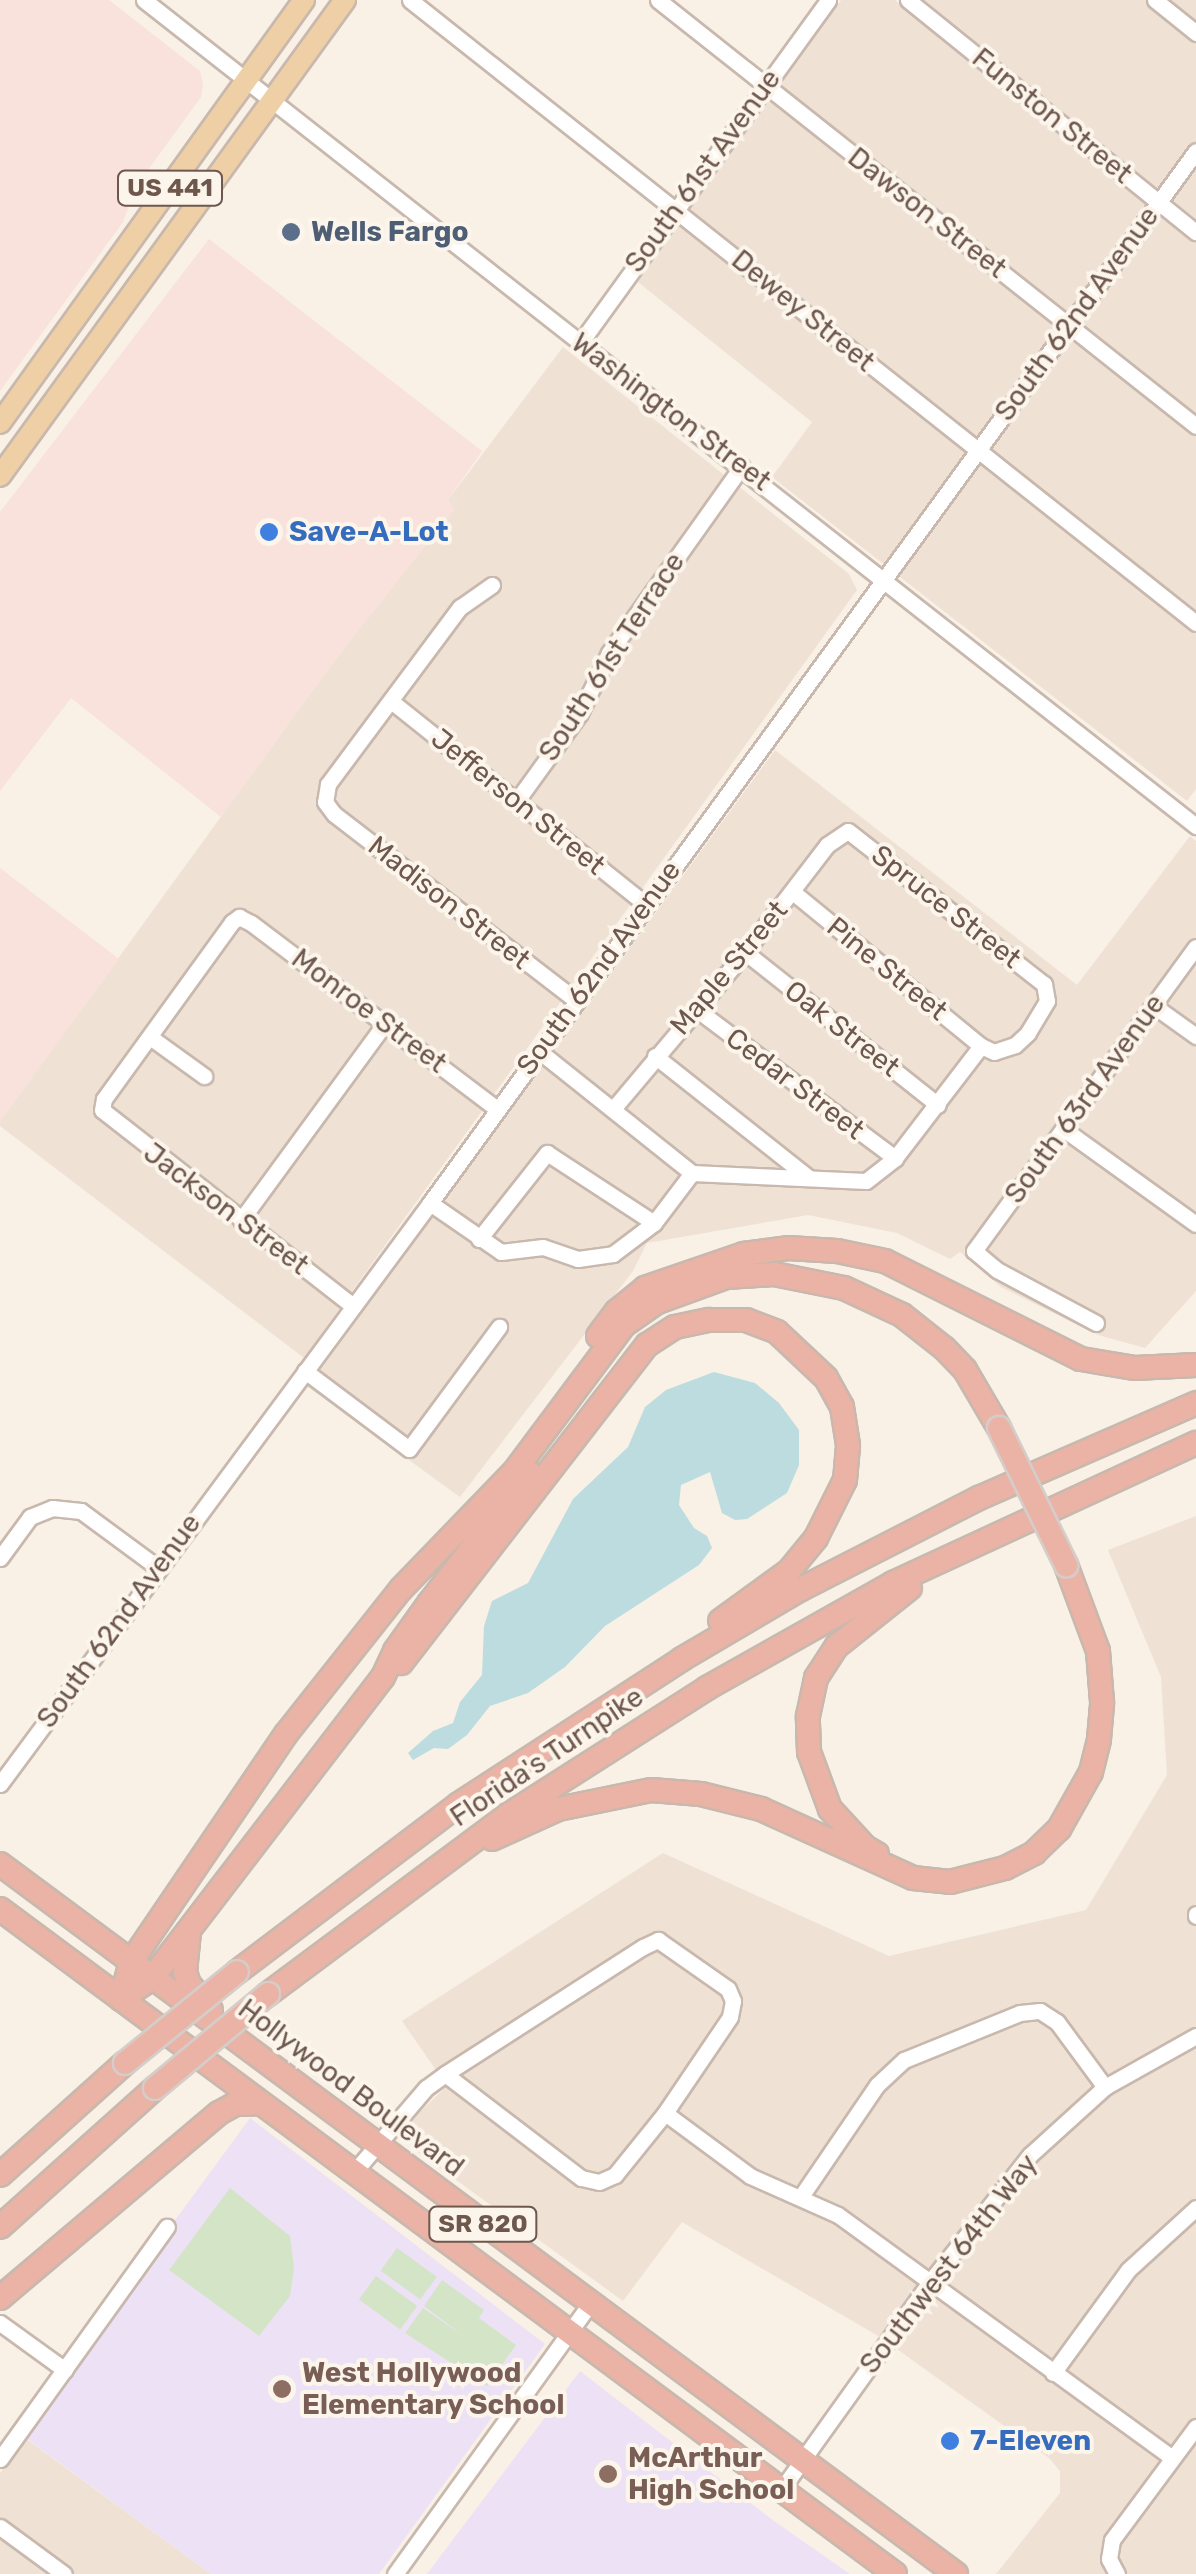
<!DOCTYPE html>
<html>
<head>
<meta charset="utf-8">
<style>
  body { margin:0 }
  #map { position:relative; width:1196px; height:2574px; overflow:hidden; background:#f9f0e6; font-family:Rubik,sans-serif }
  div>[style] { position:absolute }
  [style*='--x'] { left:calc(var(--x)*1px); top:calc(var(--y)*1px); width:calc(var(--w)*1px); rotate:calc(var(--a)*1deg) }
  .residential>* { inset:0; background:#efe2d5 }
  .commercial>* { inset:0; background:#f8e2db }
  .education>* { inset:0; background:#ede2f5 }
  .green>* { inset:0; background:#d4e4c6; transform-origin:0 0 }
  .water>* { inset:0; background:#bddce0 }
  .roads { filter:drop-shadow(2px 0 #c8b8ad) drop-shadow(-2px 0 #c8b8ad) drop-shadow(0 2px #c8b8ad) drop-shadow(0 -2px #c8b8ad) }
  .minor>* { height:15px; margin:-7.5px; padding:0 7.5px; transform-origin:7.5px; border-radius:7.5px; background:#fff }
  .major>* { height:20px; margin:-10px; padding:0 10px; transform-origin:10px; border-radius:10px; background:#efd0a6 }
  .highway>* { height:22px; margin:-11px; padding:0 11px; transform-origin:11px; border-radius:11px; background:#ebb3a5 }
  .bridges { filter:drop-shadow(2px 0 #d4cdca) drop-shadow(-2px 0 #d4cdca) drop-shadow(0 2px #d4cdca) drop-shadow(0 -2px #d4cdca) }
  .highway-bridge>* { height:22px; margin:-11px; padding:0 11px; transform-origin:11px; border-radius:11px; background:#ebb3a5 }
  .dots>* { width:28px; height:28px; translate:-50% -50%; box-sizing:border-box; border:5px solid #fcf5eb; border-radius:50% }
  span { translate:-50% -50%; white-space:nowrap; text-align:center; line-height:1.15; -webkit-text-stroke:8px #fcf5eb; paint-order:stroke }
  .shield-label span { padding:2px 8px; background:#fcf5eb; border:2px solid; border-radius:8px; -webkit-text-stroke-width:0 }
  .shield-label { font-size:25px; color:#6e584e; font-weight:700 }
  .street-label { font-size:28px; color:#6e584e }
  .service-label { font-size:28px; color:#4e5e75; font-weight:700 }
  .left { translate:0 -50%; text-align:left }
  .shop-label { font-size:28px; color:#366cbe; font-weight:700 }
  .education-label { font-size:28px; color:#785e54; font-weight:700 }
</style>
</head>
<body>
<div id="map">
  <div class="residential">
    <i style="clip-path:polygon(841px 0,895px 0,1196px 242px,1196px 789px,1187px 801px,772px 477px,812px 422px,638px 282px)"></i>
    <i style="clip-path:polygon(924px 0,1196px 0,1196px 219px)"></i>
    <i style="clip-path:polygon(563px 347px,849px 574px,857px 590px,304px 1358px,0 1126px,0 1121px,334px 661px,453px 510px,448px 500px)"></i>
    <i style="clip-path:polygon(775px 750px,1077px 985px,1190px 836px,1196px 841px,1196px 1291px,1145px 1348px,1098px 1335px,1001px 1287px,960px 1252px,950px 1259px,897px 1233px,808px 1215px,647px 1243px,633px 1271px,460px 1497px,308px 1387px)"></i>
    <i style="clip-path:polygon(1196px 1516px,1196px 2574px,996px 2574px,1060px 2493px,1060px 2471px,1049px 2458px,880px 2337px,682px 2222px,623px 2301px,412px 2148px,403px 2128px,447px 2086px,402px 2021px,663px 1853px,889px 1956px,1086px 1910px,1167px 1775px,1161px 1677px,1108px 1550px)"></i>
    <i style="clip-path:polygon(25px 2438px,211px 2574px,0 2574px,0 2473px)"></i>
  </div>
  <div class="commercial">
    <i style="clip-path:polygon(0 0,109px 0,200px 71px,203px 85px,201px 97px,137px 185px,123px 222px,0 391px)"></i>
    <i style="clip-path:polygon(209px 239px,482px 451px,448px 500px,454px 510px,334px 661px,221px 817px,71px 698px,0 791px,0 512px)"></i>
    <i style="clip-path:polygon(0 868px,119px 959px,0 1121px)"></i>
  </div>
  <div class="education">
    <i style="clip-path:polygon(250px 2118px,545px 2344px,379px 2574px,211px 2574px,19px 2433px)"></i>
    <i style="clip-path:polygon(580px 2371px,774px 2521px,850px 2574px,427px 2574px)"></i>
  </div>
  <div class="green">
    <i style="clip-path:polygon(230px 2188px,290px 2236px,294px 2267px,290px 2296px,259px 2336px,169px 2270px)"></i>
    <i style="left:397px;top:2248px;width:49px;height:28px;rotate:36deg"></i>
    <i style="left:376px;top:2276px;width:51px;height:29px;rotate:36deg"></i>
    <i style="clip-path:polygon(442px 2280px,484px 2310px,479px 2318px,516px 2345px,487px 2386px,405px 2333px,423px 2308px,465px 2337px,424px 2306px)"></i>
  </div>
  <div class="water">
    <i style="clip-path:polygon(714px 1372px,755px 1383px,779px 1403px,799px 1430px,799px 1465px,787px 1493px,747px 1519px,735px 1520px,722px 1513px,710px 1472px,681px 1485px,679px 1505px,694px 1528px,707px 1536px,712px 1548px,699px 1565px,605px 1626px,565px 1667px,528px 1693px,490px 1706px,467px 1735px,448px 1749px,434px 1748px,413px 1760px,408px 1753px,433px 1731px,453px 1723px,460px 1702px,482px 1675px,484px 1626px,492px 1601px,528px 1583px,573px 1499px,628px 1447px,645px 1407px,666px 1390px)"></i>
  </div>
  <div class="roads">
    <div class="minor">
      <i style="--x:144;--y:0;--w:1338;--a:38.14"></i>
      <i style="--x:410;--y:0;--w:1003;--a:38.4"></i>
      <i style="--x:658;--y:0;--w:686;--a:38.37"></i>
      <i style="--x:908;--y:0;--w:370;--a:38.9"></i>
      <i style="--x:1155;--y:0;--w:53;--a:38.8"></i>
      <i style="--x:580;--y:343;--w:423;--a:-54.1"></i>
      <i style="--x:492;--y:585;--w:39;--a:145"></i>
      <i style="--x:460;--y:607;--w:221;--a:126.7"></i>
      <i style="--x:328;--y:784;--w:18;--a:99"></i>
      <i style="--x:325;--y:802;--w:15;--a:53"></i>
      <i style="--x:334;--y:814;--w:307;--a:37.6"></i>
      <i style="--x:391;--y:701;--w:325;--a:38.6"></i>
      <i style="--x:518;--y:799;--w:106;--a:-54.2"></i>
      <i style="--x:580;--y:713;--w:67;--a:-64.2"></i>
      <i style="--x:609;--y:653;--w:229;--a:-54.6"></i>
      <i style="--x:745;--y:952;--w:246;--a:38.4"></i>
      <i style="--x:1154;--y:1006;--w:52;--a:35.5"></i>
      <i style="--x:696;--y:1009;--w:249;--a:36.8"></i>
      <i style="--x:150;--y:1037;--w:67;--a:35.8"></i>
      <i style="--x:539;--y:1051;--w:196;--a:38.6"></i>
      <i style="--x:692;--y:1173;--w:174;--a:2.6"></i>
      <i style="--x:866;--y:1181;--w:37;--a:-38"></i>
      <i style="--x:895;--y:1158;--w:141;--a:-52.5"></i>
      <i style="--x:655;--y:1056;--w:196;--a:38.4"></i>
      <i style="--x:613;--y:1109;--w:205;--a:-49.9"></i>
      <i style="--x:745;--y:952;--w:135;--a:-52.5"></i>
      <i style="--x:827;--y:845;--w:25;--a:-34"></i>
      <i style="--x:848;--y:831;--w:249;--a:38"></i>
      <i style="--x:1044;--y:984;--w:17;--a:80"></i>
      <i style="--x:1047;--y:1001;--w:37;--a:121"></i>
      <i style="--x:1028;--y:1033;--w:18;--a:137"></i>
      <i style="--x:1015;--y:1045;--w:22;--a:162"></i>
      <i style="--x:994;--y:1052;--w:14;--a:-155"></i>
      <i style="--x:981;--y:1046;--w:243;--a:-140.7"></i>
      <i style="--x:1065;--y:1130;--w:161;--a:35.7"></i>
      <i style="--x:430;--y:1203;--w:86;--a:34.6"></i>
      <i style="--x:501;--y:1252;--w:42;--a:-6.8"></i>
      <i style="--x:543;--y:1247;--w:37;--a:19"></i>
      <i style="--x:578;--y:1259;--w:35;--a:-8"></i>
      <i style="--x:613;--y:1254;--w:51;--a:-37.1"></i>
      <i style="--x:654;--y:1223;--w:63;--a:-52.8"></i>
      <i style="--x:241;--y:1220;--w:244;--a:-53.8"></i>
      <i style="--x:479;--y:1239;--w:110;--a:-51.7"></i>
      <i style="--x:547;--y:1153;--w:128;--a:33.2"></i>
      <i style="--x:353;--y:1306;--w:318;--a:-142"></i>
      <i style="--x:102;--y:1110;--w:11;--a:-80"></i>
      <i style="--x:104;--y:1099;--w:218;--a:-54.1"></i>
      <i style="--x:232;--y:922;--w:9;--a:-36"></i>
      <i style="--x:239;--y:917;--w:13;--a:27"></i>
      <i style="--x:251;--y:923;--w:308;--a:37.1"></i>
      <i style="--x:1096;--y:1323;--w:112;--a:-151.8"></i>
      <i style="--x:997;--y:1270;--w:30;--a:-140"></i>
      <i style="--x:974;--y:1251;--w:376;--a:-53.9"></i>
      <i style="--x:305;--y:1371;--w:130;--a:36.9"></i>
      <i style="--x:409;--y:1449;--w:152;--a:-53.6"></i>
      <i style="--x:0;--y:1558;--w:51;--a:-53.8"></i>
      <i style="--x:30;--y:1517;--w:24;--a:-22"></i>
      <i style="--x:52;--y:1508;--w:29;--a:6"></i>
      <i style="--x:81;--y:1511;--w:94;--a:36.4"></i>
      <i style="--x:0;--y:1784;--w:723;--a:-53.49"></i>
      <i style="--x:430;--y:1203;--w:1301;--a:-53.94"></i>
      <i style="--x:1196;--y:1914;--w:2;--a:90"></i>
      <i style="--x:665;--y:2113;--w:106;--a:36.5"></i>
      <i style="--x:750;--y:2176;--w:96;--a:23.9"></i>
      <i style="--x:838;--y:2215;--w:413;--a:36"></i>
      <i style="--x:354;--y:2172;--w:111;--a:-49.4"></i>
      <i style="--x:426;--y:2088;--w:24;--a:-36"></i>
      <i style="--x:445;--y:2074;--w:235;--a:-32.7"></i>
      <i style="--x:643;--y:1947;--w:17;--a:-25"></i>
      <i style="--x:658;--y:1940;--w:85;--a:35"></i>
      <i style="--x:728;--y:1989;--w:13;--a:67"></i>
      <i style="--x:733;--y:2001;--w:16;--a:101"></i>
      <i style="--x:730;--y:2017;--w:116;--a:124.1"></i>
      <i style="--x:665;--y:2113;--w:80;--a:128.9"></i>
      <i style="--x:615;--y:2175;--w:17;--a:156"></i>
      <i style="--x:599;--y:2182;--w:18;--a:-167"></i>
      <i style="--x:581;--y:2178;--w:171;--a:-142.6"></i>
      <i style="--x:802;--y:2195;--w:133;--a:-55.7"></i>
      <i style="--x:877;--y:2085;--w:37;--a:-43"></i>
      <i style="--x:904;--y:2060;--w:125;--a:-22.1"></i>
      <i style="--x:1020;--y:2013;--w:20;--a:-6"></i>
      <i style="--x:1040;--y:2011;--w:20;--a:33"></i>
      <i style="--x:1057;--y:2022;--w:81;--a:53.6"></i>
      <i style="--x:0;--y:2323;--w:80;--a:35.9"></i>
      <i style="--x:1053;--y:2373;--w:127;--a:-53.9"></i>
      <i style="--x:1128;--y:2270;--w:92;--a:-42.4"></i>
      <i style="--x:0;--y:2459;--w:286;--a:-54.3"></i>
      <i style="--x:781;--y:2490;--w:256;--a:-54.4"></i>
      <i style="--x:930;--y:2282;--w:162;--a:-51.8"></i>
      <i style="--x:1030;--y:2155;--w:101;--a:-42.2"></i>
      <i style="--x:1105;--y:2087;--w:104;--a:-29.3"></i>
      <i style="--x:0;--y:2527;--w:79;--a:36.3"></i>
      <i style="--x:395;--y:2574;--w:333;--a:-54.2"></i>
      <i style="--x:1117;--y:2574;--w:17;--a:-118"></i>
      <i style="--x:1109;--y:2559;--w:19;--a:-81"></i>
      <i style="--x:1112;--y:2540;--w:141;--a:-53.4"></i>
    </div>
    <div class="major">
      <i style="--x:0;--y:423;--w:521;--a:-54.3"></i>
      <i style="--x:0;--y:476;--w:588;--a:-54.07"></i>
    </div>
    <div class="highway">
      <i style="--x:598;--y:1336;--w:31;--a:-53"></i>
      <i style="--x:617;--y:1311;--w:36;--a:-39"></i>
      <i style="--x:645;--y:1288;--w:105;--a:-19"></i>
      <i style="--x:744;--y:1254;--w:44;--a:-7.8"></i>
      <i style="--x:788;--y:1248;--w:49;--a:3.5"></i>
      <i style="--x:837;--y:1251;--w:49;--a:11.8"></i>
      <i style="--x:885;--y:1261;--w:219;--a:26.6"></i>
      <i style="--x:1081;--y:1359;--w:55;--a:9.5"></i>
      <i style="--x:1135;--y:1368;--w:61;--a:-2.8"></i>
      <i style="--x:401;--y:1663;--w:402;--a:-52.3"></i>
      <i style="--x:647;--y:1345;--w:33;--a:-33"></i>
      <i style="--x:675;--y:1327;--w:35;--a:-12"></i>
      <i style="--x:709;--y:1320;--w:37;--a:0"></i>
      <i style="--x:746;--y:1320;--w:33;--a:21"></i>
      <i style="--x:777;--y:1332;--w:67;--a:43.2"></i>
      <i style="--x:826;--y:1378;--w:33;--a:61"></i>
      <i style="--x:842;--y:1407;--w:39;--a:81"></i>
      <i style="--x:848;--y:1446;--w:34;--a:95"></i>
      <i style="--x:845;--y:1480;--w:65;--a:116.6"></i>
      <i style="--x:816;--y:1538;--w:43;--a:129.3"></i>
      <i style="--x:789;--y:1571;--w:85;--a:144.1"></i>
      <i style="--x:492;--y:1839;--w:72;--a:-24.4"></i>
      <i style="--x:558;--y:1809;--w:95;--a:-11.5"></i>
      <i style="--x:651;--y:1790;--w:50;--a:4.6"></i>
      <i style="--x:701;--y:1794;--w:62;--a:14"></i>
      <i style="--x:761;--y:1809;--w:167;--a:24.4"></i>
      <i style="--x:913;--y:1878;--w:37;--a:6"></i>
      <i style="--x:950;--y:1882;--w:57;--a:-14.3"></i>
      <i style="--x:1005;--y:1868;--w:33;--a:-27"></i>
      <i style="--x:1034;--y:1853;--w:35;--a:-44"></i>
      <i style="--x:1059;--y:1829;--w:65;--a:-60.7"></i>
      <i style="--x:1091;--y:1772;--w:34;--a:-76"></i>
      <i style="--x:1099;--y:1739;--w:37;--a:-85"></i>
      <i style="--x:1102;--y:1702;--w:51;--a:-94.5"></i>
      <i style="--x:1098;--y:1651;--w:92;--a:-110.4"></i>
      <i style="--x:877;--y:1854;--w:14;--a:-150"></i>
      <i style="--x:865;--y:1847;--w:52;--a:-132.6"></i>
      <i style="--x:830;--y:1809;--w:61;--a:-110.2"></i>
      <i style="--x:809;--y:1752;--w:36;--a:-92"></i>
      <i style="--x:808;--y:1716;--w:39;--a:-78"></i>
      <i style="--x:816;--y:1678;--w:38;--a:-57"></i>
      <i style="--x:837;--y:1646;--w:93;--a:-38.5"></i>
      <i style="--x:0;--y:1864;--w:1191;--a:36.6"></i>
      <i style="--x:0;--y:1909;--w:1115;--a:36.61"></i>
      <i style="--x:189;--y:1932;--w:40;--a:95.7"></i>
      <i style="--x:185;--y:1972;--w:13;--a:72"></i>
      <i style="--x:189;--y:1984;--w:34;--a:50"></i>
      <i style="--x:237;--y:1972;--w:278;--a:-37.1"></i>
      <i style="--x:459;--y:1804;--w:266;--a:-33"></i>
      <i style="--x:682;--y:1659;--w:138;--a:-30.5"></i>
      <i style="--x:801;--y:1589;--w:200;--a:-27.1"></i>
      <i style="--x:979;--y:1498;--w:237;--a:-23.6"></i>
      <i style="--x:268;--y:1994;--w:299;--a:-36.7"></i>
      <i style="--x:508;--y:1815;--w:236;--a:-32.5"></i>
      <i style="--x:707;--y:1688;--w:214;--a:-29.4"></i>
      <i style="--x:893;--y:1583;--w:334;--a:-24.8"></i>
      <i style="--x:121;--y:1999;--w:38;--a:-75"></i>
      <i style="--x:131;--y:1962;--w:276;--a:-55.8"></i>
      <i style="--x:286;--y:1734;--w:185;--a:-51.6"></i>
      <i style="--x:401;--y:1589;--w:163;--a:-46"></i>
      <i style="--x:514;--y:1472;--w:184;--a:-53.2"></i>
      <i style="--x:624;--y:1325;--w:38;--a:-35"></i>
      <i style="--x:655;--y:1303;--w:76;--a:-20.1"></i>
      <i style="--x:726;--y:1277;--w:48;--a:-3.6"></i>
      <i style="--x:774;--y:1274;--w:71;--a:11.3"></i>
      <i style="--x:844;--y:1288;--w:64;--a:25"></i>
      <i style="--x:902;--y:1315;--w:53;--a:38.2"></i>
      <i style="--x:944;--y:1348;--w:30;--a:46"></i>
      <i style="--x:965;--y:1370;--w:67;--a:59.6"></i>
      <i style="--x:121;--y:1999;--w:37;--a:-34"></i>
      <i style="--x:152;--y:1978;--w:379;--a:-52.5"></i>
      <i style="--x:383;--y:1677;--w:29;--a:-65"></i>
      <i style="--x:395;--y:1651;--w:60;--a:-54.5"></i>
      <i style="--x:430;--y:1602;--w:163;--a:-52.2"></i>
      <i style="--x:0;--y:2175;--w:168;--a:-41.9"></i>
      <i style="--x:0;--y:2227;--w:208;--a:-41.9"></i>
      <i style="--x:0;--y:2298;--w:287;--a:-40.2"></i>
      <i style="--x:219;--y:2113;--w:18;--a:-29"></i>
      <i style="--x:235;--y:2104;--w:24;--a:-2"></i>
    </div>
  </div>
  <div class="bridges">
    <div class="highway-bridge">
      <i style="--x:999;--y:1428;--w:153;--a:63.9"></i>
      <i style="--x:125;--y:2063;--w:144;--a:-39.1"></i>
      <i style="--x:155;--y:2088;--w:147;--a:-39.8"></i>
    </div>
  </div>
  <div class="dots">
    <i style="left:291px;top:232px;background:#5c6f8a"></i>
    <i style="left:269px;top:532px;background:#3f7fe0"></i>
    <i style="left:282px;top:2389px;background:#8d6e63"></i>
    <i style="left:950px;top:2441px;background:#3f7fe0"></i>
    <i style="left:608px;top:2474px;background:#8d6e63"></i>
  </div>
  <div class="shield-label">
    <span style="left:170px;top:188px">US 441</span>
    <span style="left:483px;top:2224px">SR 820</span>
  </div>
  <div class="street-label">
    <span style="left:1052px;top:116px;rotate:39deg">Funston Street</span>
    <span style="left:703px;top:171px;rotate:-54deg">South 61st Avenue</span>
    <span style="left:927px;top:213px;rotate:38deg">Dawson Street</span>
    <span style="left:803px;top:311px;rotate:39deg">Dewey Street</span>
    <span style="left:1077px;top:314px;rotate:-54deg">South 62nd Avenue</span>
    <span style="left:671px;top:412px;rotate:37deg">Washington Street</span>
    <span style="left:612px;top:657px;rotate:-57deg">South 61st Terrace</span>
    <span style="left:518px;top:802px;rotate:39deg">Jefferson Street</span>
    <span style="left:449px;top:903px;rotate:38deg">Madison Street</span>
    <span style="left:946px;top:907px;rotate:38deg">Spruce Street</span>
    <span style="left:599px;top:968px;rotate:-54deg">South 62nd Avenue</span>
    <span style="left:729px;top:968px;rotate:-50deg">Maple Street</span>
    <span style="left:887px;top:969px;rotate:39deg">Pine Street</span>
    <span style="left:369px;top:1011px;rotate:37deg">Monroe Street</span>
    <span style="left:842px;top:1029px;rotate:38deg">Oak Street</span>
    <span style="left:795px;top:1084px;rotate:37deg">Cedar Street</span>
    <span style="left:1085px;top:1099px;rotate:-54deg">South 63rd Avenue</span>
    <span style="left:226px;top:1209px;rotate:37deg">Jackson Street</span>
    <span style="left:119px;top:1621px;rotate:-54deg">South 62nd Avenue</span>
    <span style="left:547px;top:1757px;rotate:-34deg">Florida's Turnpike</span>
    <span style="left:351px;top:2088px;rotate:37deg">Hollywood Boulevard</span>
    <span style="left:949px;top:2264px;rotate:-52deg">Southwest 64th Way</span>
  </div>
  <div class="service-label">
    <span class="left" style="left:311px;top:232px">Wells Fargo</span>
  </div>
  <div class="shop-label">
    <span class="left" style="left:289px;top:532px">Save-A-Lot</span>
    <span class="left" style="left:970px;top:2441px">7-Eleven</span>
  </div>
  <div class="education-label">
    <span class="left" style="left:302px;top:2389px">West Hollywood<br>Elementary School</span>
    <span class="left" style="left:628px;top:2474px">McArthur<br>High School</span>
  </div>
</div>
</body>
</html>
